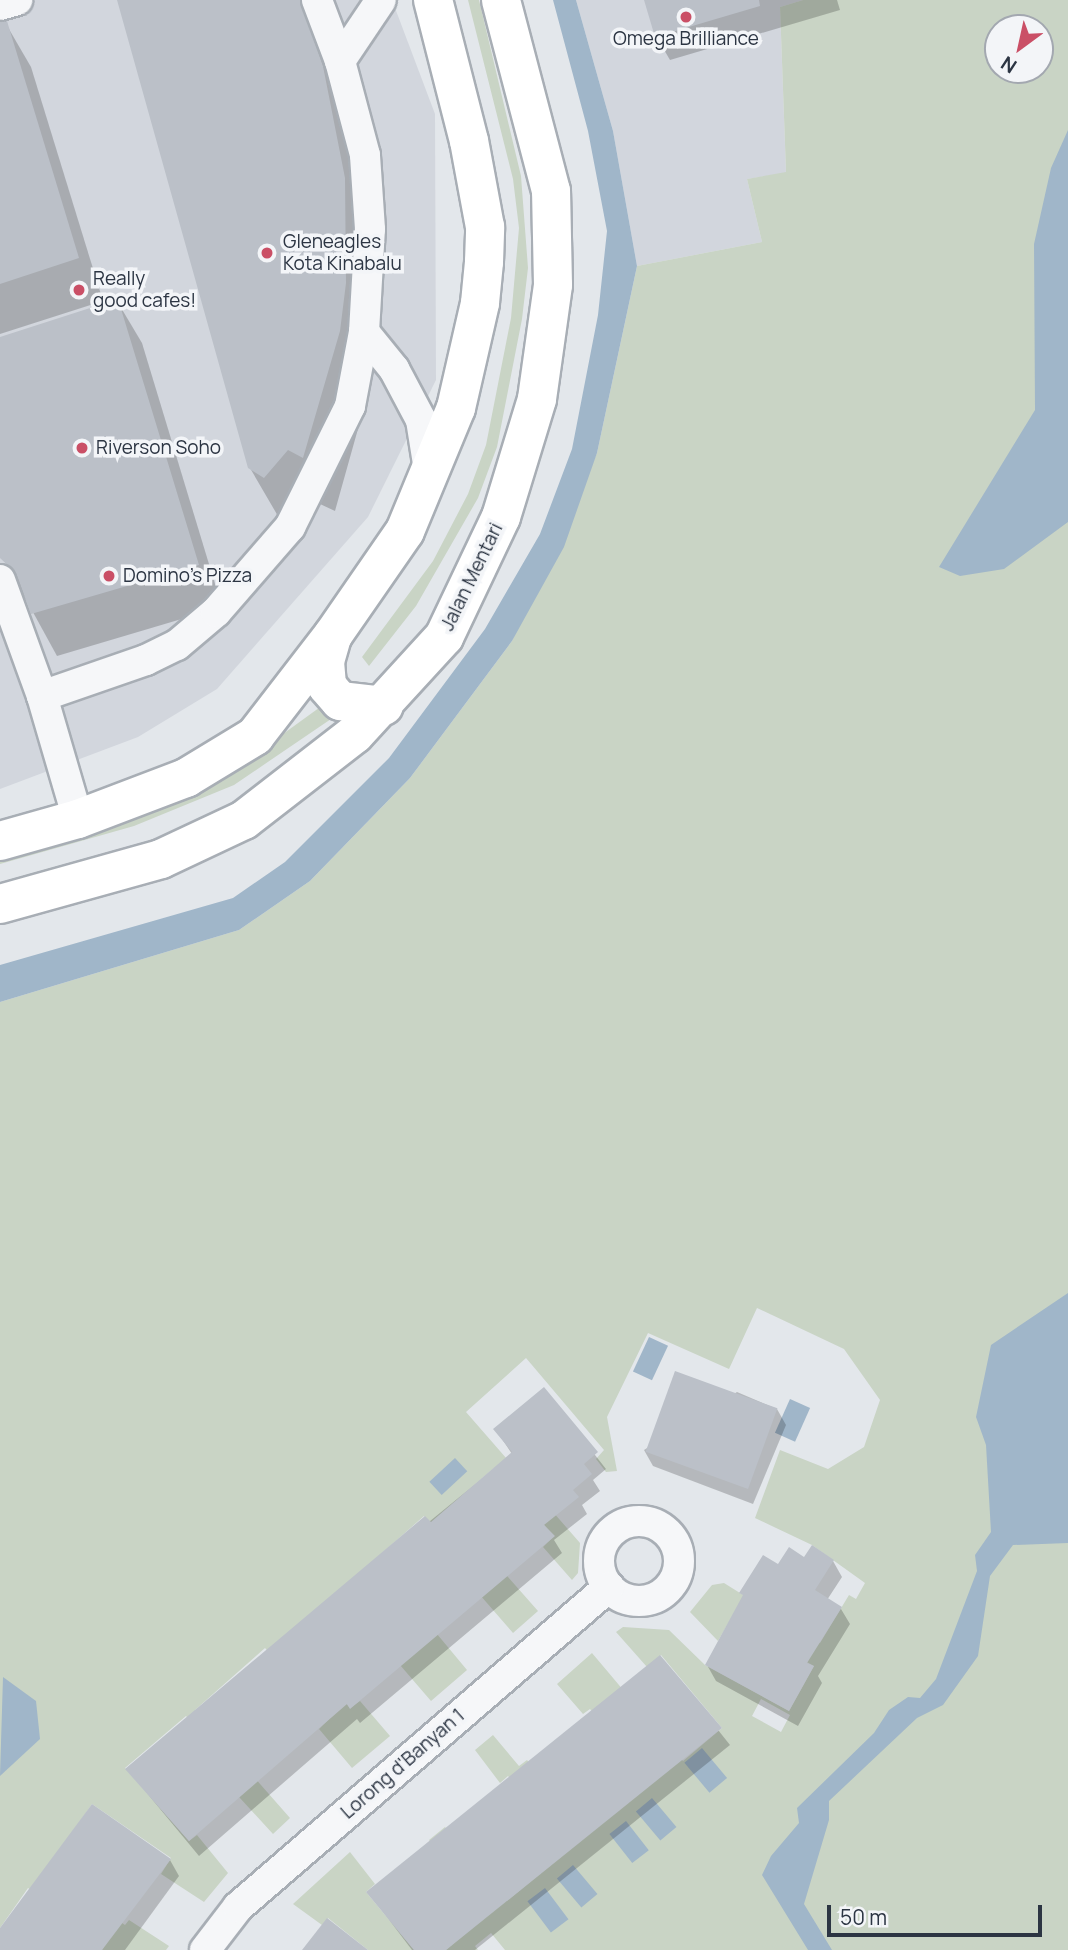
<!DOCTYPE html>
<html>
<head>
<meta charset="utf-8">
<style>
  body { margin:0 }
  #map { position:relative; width:1068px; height:1950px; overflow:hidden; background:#e3e7eb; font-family:Manrope,sans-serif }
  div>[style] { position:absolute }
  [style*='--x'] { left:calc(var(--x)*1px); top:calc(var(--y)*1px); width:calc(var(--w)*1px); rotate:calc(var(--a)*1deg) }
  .built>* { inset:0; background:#d2d6dd }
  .green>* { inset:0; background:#c9d4c5 }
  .water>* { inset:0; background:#a0b6c9; transform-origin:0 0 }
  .shadow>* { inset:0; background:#0003 }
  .building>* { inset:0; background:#bbc0c8; transform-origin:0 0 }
  .roads { filter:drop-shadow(2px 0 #a8aeb5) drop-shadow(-2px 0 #a8aeb5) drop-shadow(0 2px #a8aeb5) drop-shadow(0 -2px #a8aeb5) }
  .minor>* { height:30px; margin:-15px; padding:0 15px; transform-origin:15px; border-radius:15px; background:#f6f7f9 }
  .minor>.ring { margin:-15px; padding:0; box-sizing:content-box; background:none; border:30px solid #f6f7f9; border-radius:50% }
  .major>* { height:38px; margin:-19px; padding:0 19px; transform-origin:19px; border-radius:19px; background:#fff }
  .dots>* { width:19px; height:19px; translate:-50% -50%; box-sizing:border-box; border:4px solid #f3f5f8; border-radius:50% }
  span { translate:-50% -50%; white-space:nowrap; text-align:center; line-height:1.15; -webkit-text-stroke:7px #f3f5f8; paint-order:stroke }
  .poi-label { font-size:19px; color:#2c3543 }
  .left { translate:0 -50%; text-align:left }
  .street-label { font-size:19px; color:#2c3543 }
  .north { position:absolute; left:984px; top:14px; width:70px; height:70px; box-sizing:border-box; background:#f3f5f8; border:2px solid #a3a8b0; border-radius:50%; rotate:213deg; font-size:19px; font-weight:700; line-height:28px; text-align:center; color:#2c3543 }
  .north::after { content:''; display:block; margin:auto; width:24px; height:32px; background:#ca4f66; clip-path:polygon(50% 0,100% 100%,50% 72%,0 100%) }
  .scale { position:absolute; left:827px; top:1905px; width:215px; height:32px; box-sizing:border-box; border:4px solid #2c3543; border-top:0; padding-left:9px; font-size:21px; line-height:24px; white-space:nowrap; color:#2c3543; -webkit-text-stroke:5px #f3f5f8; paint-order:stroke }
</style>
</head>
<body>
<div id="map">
  <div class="built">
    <i style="clip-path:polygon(0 0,392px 0,435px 114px,436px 380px,368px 517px,217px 689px,138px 737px,0 789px)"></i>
    <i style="clip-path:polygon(576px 0,803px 0,780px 7px,786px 173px,747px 179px,762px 242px,637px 266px,613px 131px)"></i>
  </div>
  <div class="green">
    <i style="clip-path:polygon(468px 0,479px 0,521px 176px,528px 268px,522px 319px,497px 447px,478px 498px,416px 606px,369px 666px,362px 657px,433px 561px,468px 494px,486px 445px,511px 318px,519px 228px,513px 179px)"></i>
    <i style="clip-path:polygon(evenodd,803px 0,1068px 0,1068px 1950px,505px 1950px,491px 1933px,475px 1946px,478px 1950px,446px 1950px,489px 1914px,429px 1840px,445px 1827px,507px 1901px,569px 1850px,508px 1776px,500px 1783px,475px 1750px,493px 1735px,519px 1766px,527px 1760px,588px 1834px,651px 1783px,590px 1709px,583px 1714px,557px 1684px,592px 1653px,683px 1761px,722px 1728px,661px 1655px,647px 1667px,616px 1632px,623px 1627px,669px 1630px,705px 1665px,789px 1711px,814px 1666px,730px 1620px,718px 1641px,690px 1612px,712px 1585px,724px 1583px,820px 1643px,849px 1595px,856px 1599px,865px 1583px,812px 1545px,755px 1518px,780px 1450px,828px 1469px,864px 1447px,880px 1400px,844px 1349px,757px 1308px,729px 1369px,648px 1333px,607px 1417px,617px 1471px,606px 1472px,596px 1459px,604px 1450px,526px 1358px,466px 1412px,580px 1543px,578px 1573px,572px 1580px,543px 1547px,554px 1536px,494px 1468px,460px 1497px,458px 1520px,538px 1611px,513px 1633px,480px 1595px,489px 1587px,424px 1516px,364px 1569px,437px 1634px,467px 1670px,431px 1701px,400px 1665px,287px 1636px,350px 1708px,360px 1701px,390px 1736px,352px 1768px,319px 1729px,329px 1719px,265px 1648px,195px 1710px,290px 1818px,273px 1834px,239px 1797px,250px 1787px,186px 1716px,125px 1768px,189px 1841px,197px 1835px,228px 1873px,204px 1902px,161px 1874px,171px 1858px,92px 1804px,46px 1870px,125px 1925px,129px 1920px,169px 1946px,166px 1950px,102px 1950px,107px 1942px,28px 1888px,0 1928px,0 1002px,239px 930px,310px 881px,410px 778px,512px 641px,597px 453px,637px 266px,762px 242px,747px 179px,786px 172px,780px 7px,803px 0,998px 28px,1040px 28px,1040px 70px,998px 70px,998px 28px,803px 0,761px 1699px,790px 1715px,781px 1732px,752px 1716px,761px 1699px)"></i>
    <i style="clip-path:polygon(323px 705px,333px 713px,331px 719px,234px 785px,134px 826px,0 864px,0 854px,228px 774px)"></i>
    <i style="clip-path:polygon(350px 1852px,375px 1884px,366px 1892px,414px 1950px,368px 1950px,328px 1918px,322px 1925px,293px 1904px)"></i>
  </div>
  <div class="water">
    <i style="clip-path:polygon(553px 0,576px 0,613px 131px,637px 266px,597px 453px,564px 547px,512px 641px,410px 778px,310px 881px,239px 930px,0 1002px,0 965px,233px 898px,285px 862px,389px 758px,485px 629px,540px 534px,572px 449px,598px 315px,607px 231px,588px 131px)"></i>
    <i style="clip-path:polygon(1068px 130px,1068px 522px,1004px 569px,960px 576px,939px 567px,1035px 410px,1034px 244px,1051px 168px)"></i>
    <i style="clip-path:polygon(1068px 1293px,1068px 1543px,1013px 1545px,990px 1576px,978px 1656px,943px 1705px,917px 1718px,829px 1801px,829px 1820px,804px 1904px,832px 1950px,808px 1950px,762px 1875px,771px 1856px,799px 1823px,797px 1808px,874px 1733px,889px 1710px,908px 1697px,920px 1698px,936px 1679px,977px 1571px,975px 1555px,991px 1532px,986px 1445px,976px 1417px,991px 1345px)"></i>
    <i style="left:649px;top:1337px;width:21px;height:38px;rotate:25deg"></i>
    <i style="left:790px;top:1399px;width:22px;height:37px;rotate:24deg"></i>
    <i style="left:455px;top:1458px;width:18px;height:35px;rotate:47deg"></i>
    <i style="clip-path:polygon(3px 1677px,36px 1701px,40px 1739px,0 1776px)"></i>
    <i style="left:702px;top:1748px;width:39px;height:23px;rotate:50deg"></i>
    <i style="left:652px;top:1798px;width:38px;height:21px;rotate:50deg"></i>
    <i style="left:626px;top:1821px;width:37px;height:21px;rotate:52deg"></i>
    <i style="left:573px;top:1865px;width:38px;height:21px;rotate:50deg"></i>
    <i style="left:545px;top:1888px;width:39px;height:22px;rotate:53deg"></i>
  </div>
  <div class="shadow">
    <i style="clip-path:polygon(119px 0,314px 0,334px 45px,377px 279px,370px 386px,335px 511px,320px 504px,296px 531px,282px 523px,250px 468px)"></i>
    <i style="clip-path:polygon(646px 0,837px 0,840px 10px,670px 60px,656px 36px)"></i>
    <i style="clip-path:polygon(6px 24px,31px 67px,103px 301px,0 334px,0 26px)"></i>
    <i style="clip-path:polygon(117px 301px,142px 343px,222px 607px,57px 656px,0 552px,0 339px)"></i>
    <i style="clip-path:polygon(544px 1390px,606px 1469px,593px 1480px,600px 1491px,582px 1505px,587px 1514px,554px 1540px,562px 1553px,360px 1723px,357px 1719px,199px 1856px,127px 1769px,512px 1454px,496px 1430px)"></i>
    <i style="clip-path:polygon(737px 1392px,777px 1409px,786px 1425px,753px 1504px,653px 1466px,644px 1450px)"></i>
    <i style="clip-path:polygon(805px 1560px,833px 1561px,842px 1577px,827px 1600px,841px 1609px,850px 1624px,818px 1676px,822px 1683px,798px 1726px,716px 1681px,707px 1665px,744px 1597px,742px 1593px,778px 1566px)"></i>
    <i style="clip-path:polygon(660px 1657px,730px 1745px,475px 1950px,412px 1950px,368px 1892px)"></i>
    <i style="clip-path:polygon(170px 1860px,179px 1876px,125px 1950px,0 1950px,0 1933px)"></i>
  </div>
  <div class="building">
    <i style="clip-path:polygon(117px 0,300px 0,323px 66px,345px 178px,346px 283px,340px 331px,303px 458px,288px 450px,264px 478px,248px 468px)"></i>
    <i style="clip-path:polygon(644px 0,759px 0,760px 6px,655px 37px)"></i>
    <i style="clip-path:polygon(7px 21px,79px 258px,0 284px,0 22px)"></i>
    <i style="clip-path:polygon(118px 299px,199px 565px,31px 614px,16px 573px,0 558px,0 337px)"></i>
    <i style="left:675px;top:1371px;width:109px;height:86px;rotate:20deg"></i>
    <i style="clip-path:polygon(544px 1387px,598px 1452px,584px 1464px,592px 1474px,573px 1490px,579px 1497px,544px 1525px,555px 1536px,350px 1709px,347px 1704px,189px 1841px,125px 1769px,425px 1516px,431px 1522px,512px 1452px,493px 1429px)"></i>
    <i style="clip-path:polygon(812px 1545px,834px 1560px,815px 1590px,842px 1607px,807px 1663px,814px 1666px,789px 1711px,705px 1665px,743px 1595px,739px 1593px,763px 1555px,778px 1564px,789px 1547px,804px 1557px)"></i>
    <i style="clip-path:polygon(660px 1655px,722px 1728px,446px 1950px,414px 1950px,366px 1892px)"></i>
    <i style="clip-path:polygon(92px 1804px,171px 1859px,102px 1950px,0 1950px,0 1928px)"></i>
    <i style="clip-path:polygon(327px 1918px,368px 1950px,302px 1950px)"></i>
  </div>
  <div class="roads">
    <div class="minor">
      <i style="--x:0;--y:5;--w:18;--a:-16"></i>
      <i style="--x:340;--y:61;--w:73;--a:-56.1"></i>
      <i style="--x:364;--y:332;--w:48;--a:51"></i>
      <i style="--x:394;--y:369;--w:58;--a:62.1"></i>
      <i style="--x:421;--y:420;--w:57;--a:80.9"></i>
      <i style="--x:0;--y:580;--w:123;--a:70.1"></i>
      <i style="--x:42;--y:696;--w:110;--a:-19.1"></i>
      <i style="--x:146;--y:660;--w:34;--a:-26"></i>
      <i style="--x:177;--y:645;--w:51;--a:-40.2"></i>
      <i style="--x:216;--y:612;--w:113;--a:-49"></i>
      <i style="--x:290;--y:527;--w:135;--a:-63.6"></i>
      <i style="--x:350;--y:406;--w:75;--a:-79.3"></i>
      <i style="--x:364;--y:332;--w:103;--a:-86.7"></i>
      <i style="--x:370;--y:229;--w:74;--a:-93.9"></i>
      <i style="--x:365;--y:155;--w:97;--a:-104.9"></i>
      <i style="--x:340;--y:61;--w:65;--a:-110.7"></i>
      <i style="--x:42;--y:696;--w:128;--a:73.7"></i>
      <i class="ring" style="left:599px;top:1521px;width:50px;height:50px"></i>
      <i style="--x:205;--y:1950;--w:54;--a:-52.5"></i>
      <i style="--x:238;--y:1907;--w:490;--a:-40.8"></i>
    </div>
    <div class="major">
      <i style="--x:332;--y:637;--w:26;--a:106"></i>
      <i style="--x:325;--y:662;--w:24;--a:85"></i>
      <i style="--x:327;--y:686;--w:20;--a:49"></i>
      <i style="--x:340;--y:701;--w:44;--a:6.5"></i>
      <i style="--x:0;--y:841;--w:81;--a:-15.8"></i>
      <i style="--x:78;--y:819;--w:116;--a:-20.8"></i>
      <i style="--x:186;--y:778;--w:81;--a:-31.3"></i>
      <i style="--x:255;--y:736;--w:128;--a:-52.3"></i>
      <i style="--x:333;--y:635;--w:126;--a:-55.3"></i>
      <i style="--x:405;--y:531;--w:133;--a:-67.5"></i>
      <i style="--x:456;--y:408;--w:108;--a:-77.1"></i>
      <i style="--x:480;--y:303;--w:41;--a:-84.4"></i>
      <i style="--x:484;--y:262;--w:35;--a:-88"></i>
      <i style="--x:485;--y:227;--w:87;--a:-100.5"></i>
      <i style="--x:469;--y:141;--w:146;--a:-104.3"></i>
      <i style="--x:0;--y:904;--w:167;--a:-15.6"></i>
      <i style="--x:161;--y:859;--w:92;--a:-25.2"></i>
      <i style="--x:244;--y:820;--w:140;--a:-37.8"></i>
      <i style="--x:355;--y:734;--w:132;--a:-47.5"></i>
      <i style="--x:444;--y:637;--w:133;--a:-64.6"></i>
      <i style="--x:501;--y:517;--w:123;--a:-73"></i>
      <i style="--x:537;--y:399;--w:115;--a:-82"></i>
      <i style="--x:553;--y:285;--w:94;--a:-91.2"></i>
      <i style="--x:551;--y:191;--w:197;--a:-104.7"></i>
    </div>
  </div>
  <div class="dots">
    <i style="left:686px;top:17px;background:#ca4f66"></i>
    <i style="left:267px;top:253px;background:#ca4f66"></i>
    <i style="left:79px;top:290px;background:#ca4f66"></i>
    <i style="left:82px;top:448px;background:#ca4f66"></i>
    <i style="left:109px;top:576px;background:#ca4f66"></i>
  </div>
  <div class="poi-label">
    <span style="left:686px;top:39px">Omega Brilliance</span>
    <span class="left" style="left:283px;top:253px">Gleneagles<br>Kota Kinabalu</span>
    <span class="left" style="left:93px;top:290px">Really<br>good cafes!</span>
    <span class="left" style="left:96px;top:448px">Riverson Soho</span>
    <span class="left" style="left:123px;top:576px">Domino's Pizza</span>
  </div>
  <div class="street-label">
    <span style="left:472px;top:577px;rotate:-64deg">Jalan Mentari</span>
    <span style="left:403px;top:1764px;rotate:-41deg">Lorong d'Banyan 1</span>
  </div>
  <div class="north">N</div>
  <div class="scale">50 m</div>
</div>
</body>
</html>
